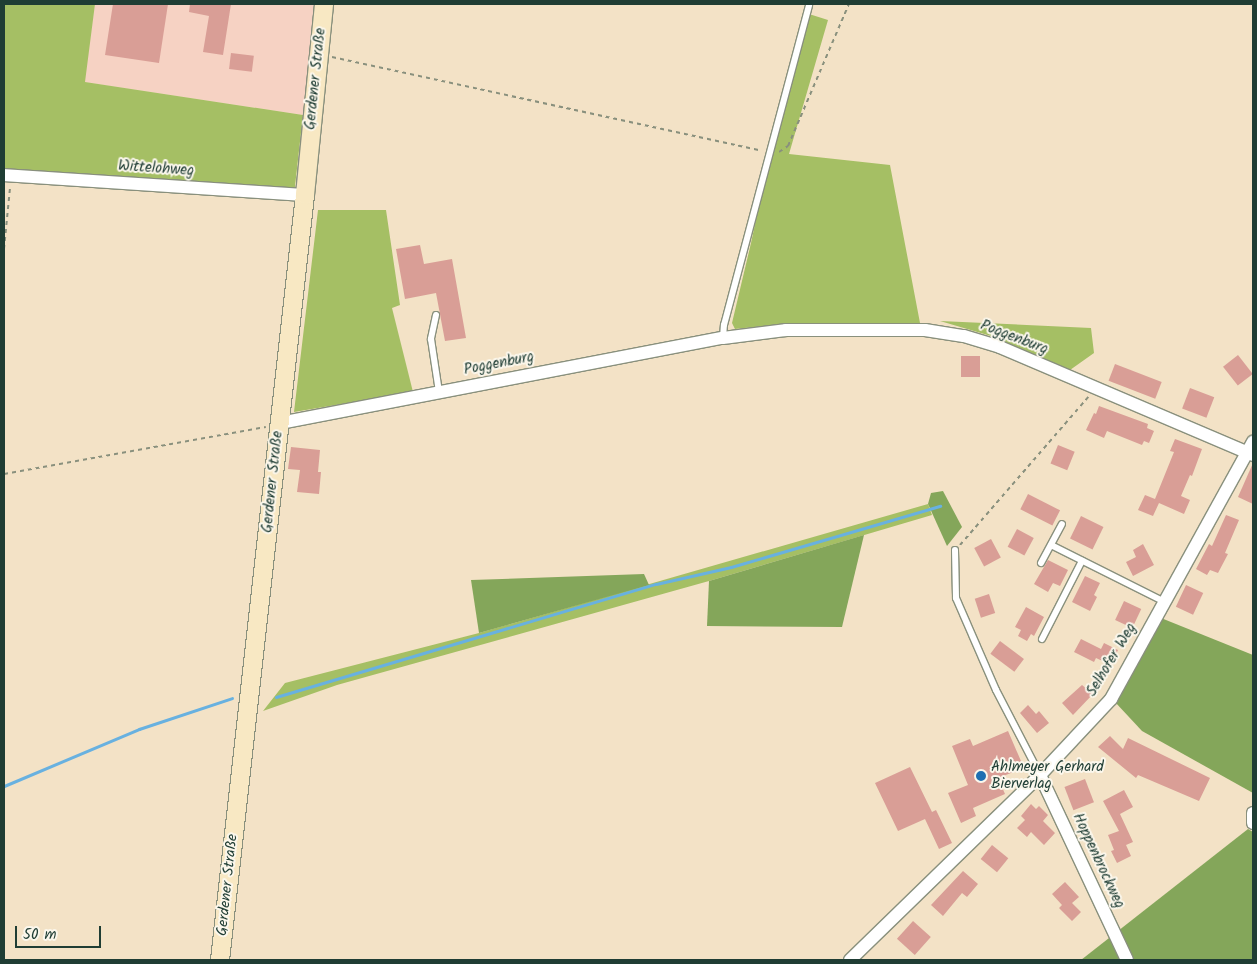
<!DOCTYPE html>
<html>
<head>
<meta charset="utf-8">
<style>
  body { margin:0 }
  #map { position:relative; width:1257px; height:964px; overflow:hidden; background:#f3e2c6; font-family:Kalam,sans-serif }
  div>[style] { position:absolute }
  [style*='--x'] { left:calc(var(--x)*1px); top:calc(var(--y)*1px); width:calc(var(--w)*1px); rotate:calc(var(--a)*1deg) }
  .built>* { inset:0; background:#f6d2c3 }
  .green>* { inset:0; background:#a5bf64 }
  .forest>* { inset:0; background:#84a65a }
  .stream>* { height:3px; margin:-1.5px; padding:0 1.5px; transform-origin:1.5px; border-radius:1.5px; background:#68b1e0 }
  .building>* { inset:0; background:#d99e96; transform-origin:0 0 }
  .path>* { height:2px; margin-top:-1px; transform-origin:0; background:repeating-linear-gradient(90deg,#89907d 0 4px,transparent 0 8px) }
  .roads { filter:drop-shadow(1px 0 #89907d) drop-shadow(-1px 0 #89907d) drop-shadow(0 1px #89907d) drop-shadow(0 -1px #89907d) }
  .lane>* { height:6px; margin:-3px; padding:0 3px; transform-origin:3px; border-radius:3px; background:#fff }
  .street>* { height:12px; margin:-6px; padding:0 6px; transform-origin:6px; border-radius:6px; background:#fff }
  .secondary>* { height:18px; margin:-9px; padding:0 9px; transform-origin:9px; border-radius:9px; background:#f8e8c3 }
  .dots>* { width:14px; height:14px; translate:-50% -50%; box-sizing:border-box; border:2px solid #fbf7ec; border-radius:50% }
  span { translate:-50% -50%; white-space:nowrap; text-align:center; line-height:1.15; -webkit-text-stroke:4px #fbf7ec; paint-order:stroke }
  .street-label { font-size:15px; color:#1f3d34 }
  .poi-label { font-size:15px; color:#1f3d34 }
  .left { translate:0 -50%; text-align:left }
  .frame { position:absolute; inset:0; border:5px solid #1f3d34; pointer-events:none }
  .scale { position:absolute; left:15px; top:926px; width:86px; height:22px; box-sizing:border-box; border:2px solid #1f3d34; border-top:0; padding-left:6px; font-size:15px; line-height:18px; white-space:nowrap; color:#1f3d34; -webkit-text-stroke:4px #fbf7ec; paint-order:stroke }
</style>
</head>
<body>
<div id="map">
  <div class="built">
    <i style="clip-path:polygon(95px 4px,316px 4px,303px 115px,84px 82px)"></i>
  </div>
  <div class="green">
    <i style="clip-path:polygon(4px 4px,95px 4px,85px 82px,303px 115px,294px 195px,4px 171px)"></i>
    <i style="clip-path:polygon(809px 14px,828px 20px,789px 154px,890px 165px,920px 323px,785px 324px,735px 329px,732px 323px,751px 243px,770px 153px)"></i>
    <i style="clip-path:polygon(318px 210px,386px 210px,400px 305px,392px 308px,413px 392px,294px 412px)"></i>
    <i style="clip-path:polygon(940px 321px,1091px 328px,1094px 353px,1070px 370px,991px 336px)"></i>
    <i style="clip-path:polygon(928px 504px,932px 515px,709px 581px,337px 685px,263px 711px,285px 683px,479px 633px)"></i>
  </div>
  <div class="forest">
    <i style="clip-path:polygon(943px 491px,962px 527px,947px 546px,928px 504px,931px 493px)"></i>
    <i style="clip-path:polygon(864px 535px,842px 627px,707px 626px,709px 581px)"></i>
    <i style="clip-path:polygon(644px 574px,649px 585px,479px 633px,471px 580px)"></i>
    <i style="clip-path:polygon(1161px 618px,1253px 655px,1253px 793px,1142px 731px,1115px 702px)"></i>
    <i style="clip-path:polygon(1248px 829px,1253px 832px,1253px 960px,1081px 960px)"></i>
  </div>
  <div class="stream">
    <i style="--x:276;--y:697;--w:396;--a:-16.6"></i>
    <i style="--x:656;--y:584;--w:77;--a:-12.8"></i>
    <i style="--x:731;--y:567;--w:218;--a:-16.3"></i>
    <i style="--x:4;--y:786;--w:147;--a:-22.9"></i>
    <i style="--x:139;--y:729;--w:98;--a:-18.4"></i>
  </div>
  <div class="building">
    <i style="clip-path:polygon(113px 4px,168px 4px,159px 63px,105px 55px)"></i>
    <i style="clip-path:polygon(190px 4px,231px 4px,223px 55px,203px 52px,209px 16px,189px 12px)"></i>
    <i style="left:231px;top:53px;width:23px;height:16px;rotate:7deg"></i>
    <i style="clip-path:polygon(420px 245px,424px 264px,452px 259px,466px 338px,445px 341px,436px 293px,405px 299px,396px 249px)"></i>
    <i style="left:1238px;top:355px;width:24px;height:19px;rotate:52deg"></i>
    <i style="left:961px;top:356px;width:19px;height:21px"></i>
    <i style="left:1115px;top:364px;width:50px;height:18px;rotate:21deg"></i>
    <i style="left:1190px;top:388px;width:26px;height:22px;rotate:21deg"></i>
    <i style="clip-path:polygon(1099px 406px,1148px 424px,1147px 428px,1154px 431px,1149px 443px,1144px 441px,1142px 445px,1107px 431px,1104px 438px,1086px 430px,1094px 413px,1096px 414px)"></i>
    <i style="clip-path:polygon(1175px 439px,1202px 449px,1192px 476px,1190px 475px,1181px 496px,1190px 500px,1184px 514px,1159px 503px,1153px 516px,1138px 510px,1145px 495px,1155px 499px,1174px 452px,1170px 451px)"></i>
    <i style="left:1058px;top:445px;width:18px;height:20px;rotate:22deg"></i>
    <i style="clip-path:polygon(291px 447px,320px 450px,318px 472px,321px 472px,319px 494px,297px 492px,300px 470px,288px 469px)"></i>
    <i style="clip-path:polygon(1253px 463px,1253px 504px,1238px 497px)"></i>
    <i style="left:1028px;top:494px;width:36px;height:17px;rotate:27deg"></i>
    <i style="clip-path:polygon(1226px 515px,1239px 520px,1225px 553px,1228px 554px,1218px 573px,1210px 570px,1207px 575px,1196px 569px,1209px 544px,1212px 546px)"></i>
    <i style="left:1081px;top:516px;width:25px;height:25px;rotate:26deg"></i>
    <i style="left:1017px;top:529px;width:19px;height:20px;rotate:28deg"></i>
    <i style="left:991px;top:539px;width:21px;height:19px;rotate:62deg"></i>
    <i style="clip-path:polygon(1143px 544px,1154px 565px,1133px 576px,1126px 562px,1136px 557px,1133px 550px)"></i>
    <i style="clip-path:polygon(1048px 560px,1068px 570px,1060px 586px,1053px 583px,1048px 592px,1034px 584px)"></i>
    <i style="clip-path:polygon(1085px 576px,1100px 583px,1094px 595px,1097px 597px,1090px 611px,1072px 602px)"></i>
    <i style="left:1186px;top:585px;width:19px;height:24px;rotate:25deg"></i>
    <i style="left:989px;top:594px;width:20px;height:15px;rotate:72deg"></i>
    <i style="left:1124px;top:601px;width:19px;height:21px;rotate:25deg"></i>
    <i style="clip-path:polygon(1026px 607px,1044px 617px,1034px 636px,1031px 634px,1027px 641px,1018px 636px,1021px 630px,1015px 627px)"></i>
    <i style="clip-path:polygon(1081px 639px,1101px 649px,1104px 643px,1118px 650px,1111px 665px,1096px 658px,1094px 662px,1074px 652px)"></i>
    <i style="left:1000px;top:641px;width:30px;height:16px;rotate:37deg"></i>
    <i style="clip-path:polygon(1082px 685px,1093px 694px,1073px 715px,1062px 703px)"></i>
    <i style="clip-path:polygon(1028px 705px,1036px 714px,1039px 711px,1049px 723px,1037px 733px,1020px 713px)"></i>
    <i style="clip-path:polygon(1008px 731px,1024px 768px,998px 778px,1005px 794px,973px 808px,976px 816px,961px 823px,948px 793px,968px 785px,952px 746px,970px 739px,973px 746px)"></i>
    <i style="clip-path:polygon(1110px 736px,1123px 749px,1128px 738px,1210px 778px,1199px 801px,1138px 775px,1136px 778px,1098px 747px)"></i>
    <i style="clip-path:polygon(910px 767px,932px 812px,936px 810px,952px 843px,939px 849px,925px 819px,898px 831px,875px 783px)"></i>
    <i style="left:1085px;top:779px;width:25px;height:22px;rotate:69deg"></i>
    <i style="clip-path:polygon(1124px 790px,1133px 807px,1120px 814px,1133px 842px,1126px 845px,1131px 856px,1117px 863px,1111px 851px,1114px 850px,1108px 835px,1119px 831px,1103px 801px)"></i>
    <i style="clip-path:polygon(1031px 804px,1036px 809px,1039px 806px,1048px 815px,1043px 821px,1055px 833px,1044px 845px,1031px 832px,1027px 837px,1017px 828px,1025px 820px,1021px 816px)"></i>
    <i style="left:992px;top:845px;width:21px;height:18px;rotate:39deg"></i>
    <i style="clip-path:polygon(963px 871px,978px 884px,967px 897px,962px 893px,943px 916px,931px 905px)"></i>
    <i style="clip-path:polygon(1065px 882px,1079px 897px,1072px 903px,1081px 912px,1072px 921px,1059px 908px,1062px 905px,1052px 894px)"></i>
    <i style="left:913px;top:921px;width:24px;height:24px;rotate:42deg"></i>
  </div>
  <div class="path">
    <i style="--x:332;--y:57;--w:440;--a:12.3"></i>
    <i style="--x:779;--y:152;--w:11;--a:-34"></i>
    <i style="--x:788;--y:146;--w:155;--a:-66.8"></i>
    <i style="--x:4;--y:249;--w:61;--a:-84.4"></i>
    <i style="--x:4;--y:474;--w:266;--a:-10.2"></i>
    <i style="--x:960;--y:545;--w:196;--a:-49.1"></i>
  </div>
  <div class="roads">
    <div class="lane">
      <i style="--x:436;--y:315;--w:25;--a:102"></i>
      <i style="--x:431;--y:339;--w:54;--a:81.4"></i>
      <i style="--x:723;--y:338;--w:13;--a:-86"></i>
      <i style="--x:724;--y:325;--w:331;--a:-75.1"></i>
      <i style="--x:1051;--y:545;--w:127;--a:26.6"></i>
      <i style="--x:955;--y:550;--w:48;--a:88.8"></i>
      <i style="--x:956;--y:598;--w:100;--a:66.5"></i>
      <i style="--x:996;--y:690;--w:96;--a:62.6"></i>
      <i style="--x:1041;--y:563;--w:44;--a:-61.7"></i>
      <i style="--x:1042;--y:639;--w:88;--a:-62.9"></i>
    </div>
    <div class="street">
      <i style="--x:4;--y:175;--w:302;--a:3.8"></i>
      <i style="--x:280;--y:423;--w:451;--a:-10.9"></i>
      <i style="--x:723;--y:338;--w:64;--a:-7.2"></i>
      <i style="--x:786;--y:330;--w:139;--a:0"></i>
      <i style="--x:925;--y:330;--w:39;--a:9"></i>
      <i style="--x:964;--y:336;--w:38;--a:17"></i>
      <i style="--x:1000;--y:347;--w:275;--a:23.1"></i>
      <i style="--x:1040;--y:775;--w:204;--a:64.8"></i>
      <i style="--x:1253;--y:813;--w:10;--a:90"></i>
      <i style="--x:850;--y:960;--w:265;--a:-44.2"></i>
      <i style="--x:1040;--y:775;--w:104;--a:-46.9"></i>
      <i style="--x:1111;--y:699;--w:294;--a:-61.1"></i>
    </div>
    <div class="secondary">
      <i style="--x:220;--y:960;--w:770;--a:-83.66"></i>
      <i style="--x:305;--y:195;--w:192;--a:-84.3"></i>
    </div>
  </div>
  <div class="dots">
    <i style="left:981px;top:776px;background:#1f6fb2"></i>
  </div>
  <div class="street-label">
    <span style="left:316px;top:79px;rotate:-84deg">Gerdener Straße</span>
    <span style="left:156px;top:169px;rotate:4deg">Wittelohweg</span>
    <span style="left:1014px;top:338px;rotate:21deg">Poggenburg</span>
    <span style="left:499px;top:364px;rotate:-11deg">Poggenburg</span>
    <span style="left:273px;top:482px;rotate:-84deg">Gerdener Straße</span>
    <span style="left:1112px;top:660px;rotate:-59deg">Selhofer Weg</span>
    <span style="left:1098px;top:861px;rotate:65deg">Hoppenbrockweg</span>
    <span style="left:228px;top:885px;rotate:-84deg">Gerdener Straße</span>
  </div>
  <div class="poi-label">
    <span class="left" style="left:991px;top:776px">Ahlmeyer Gerhard<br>Bierverlag</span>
  </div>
  <div class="frame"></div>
  <div class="scale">50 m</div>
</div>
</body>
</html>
